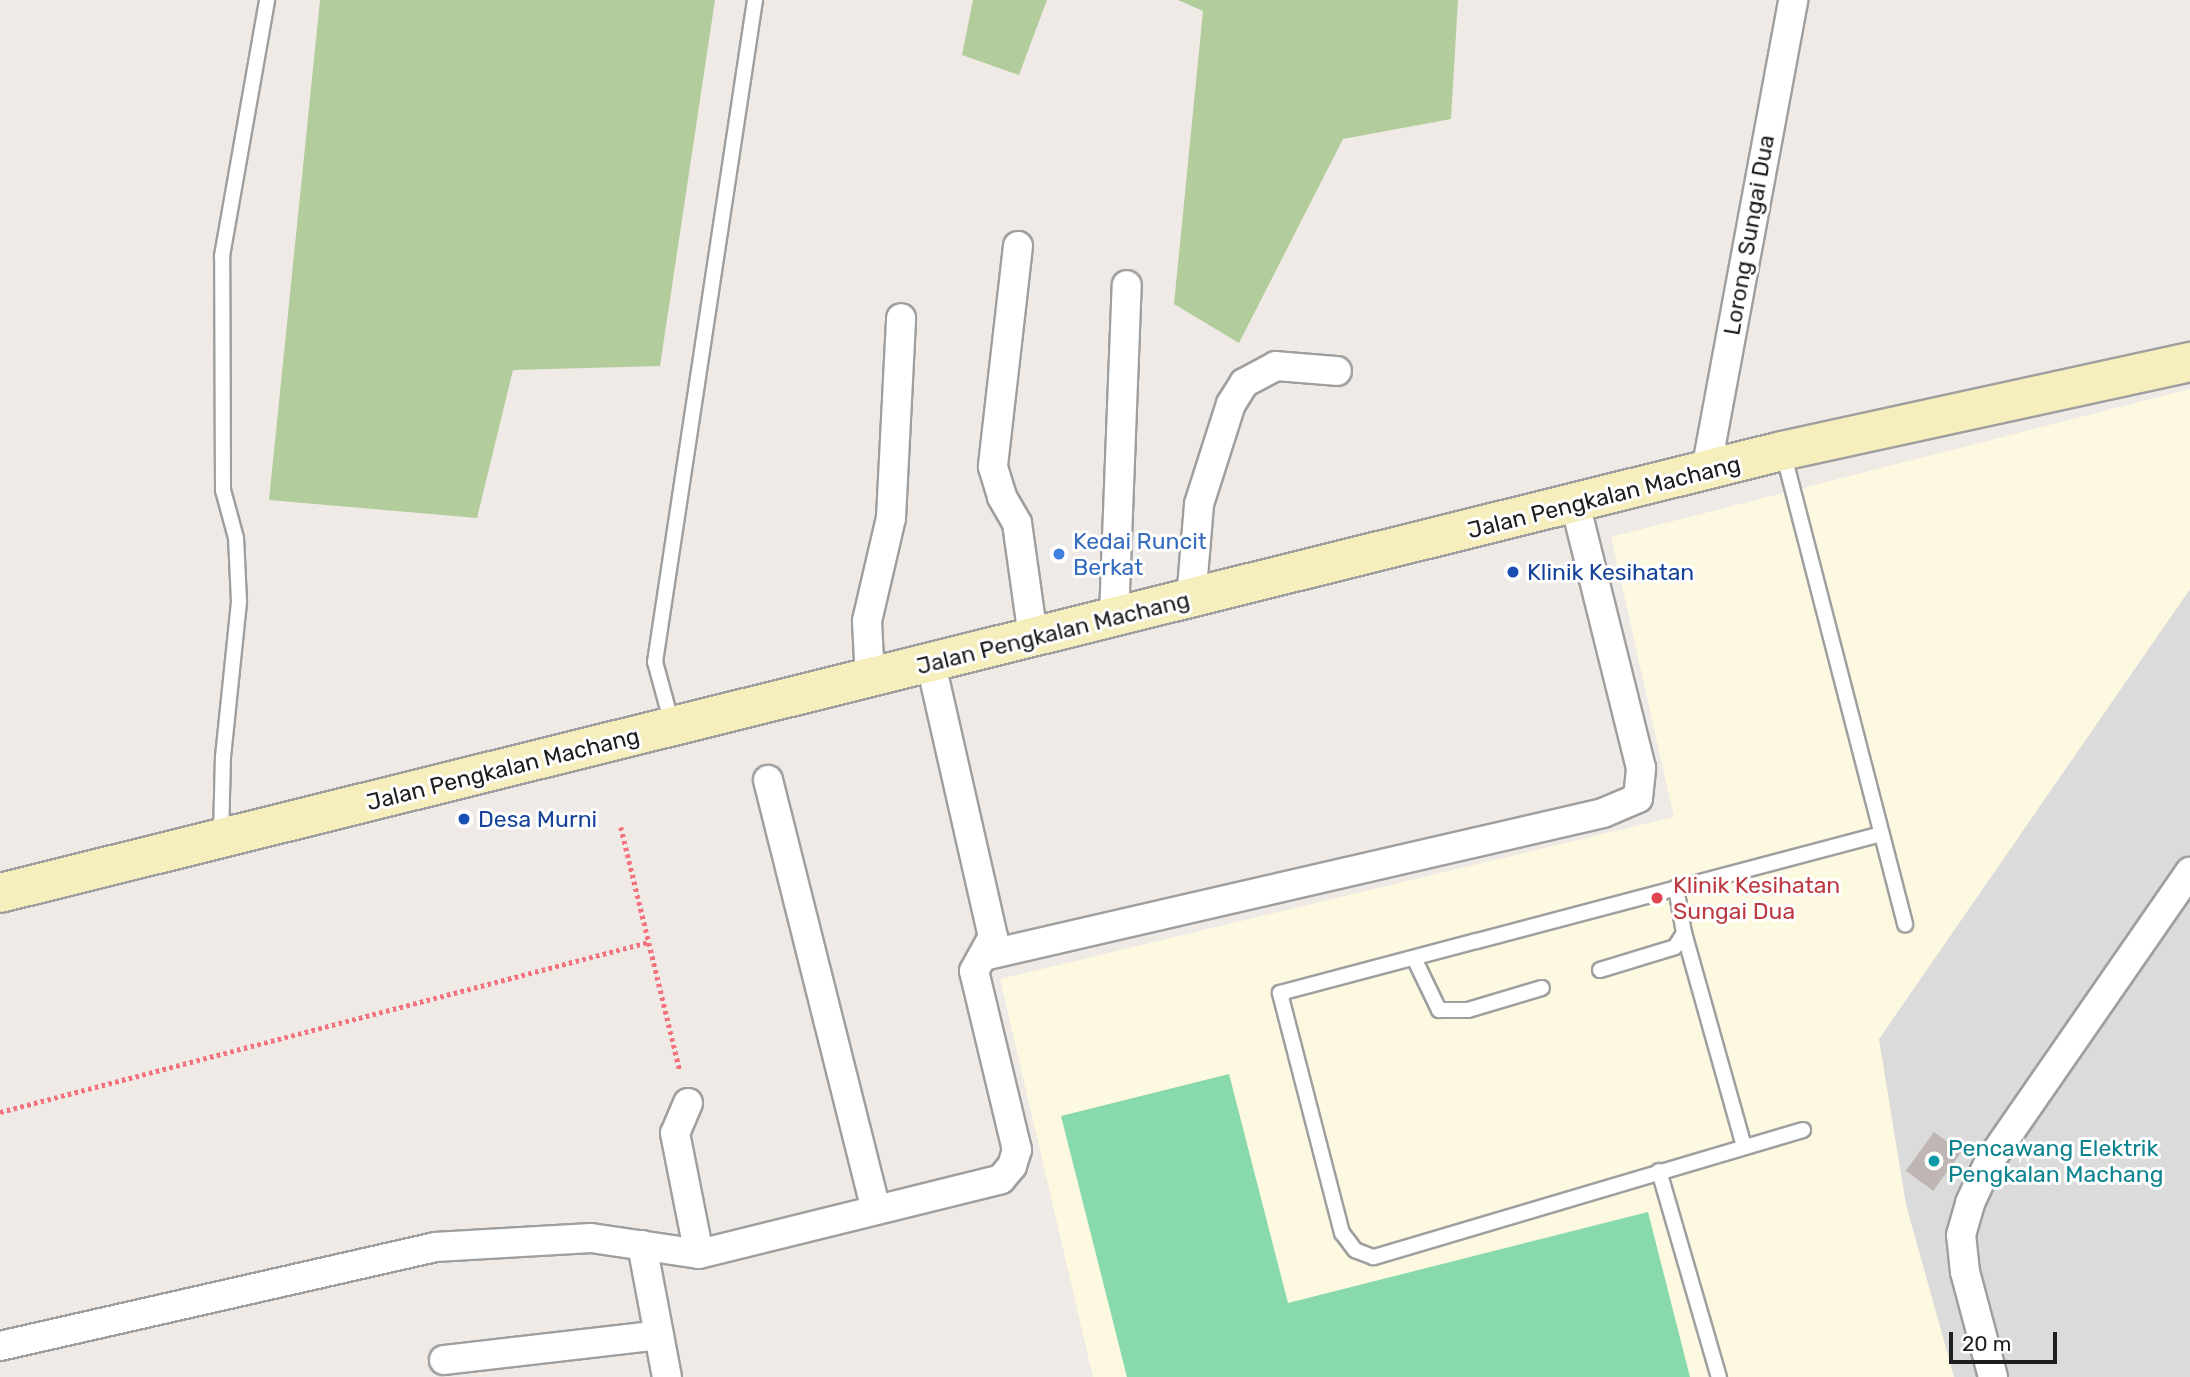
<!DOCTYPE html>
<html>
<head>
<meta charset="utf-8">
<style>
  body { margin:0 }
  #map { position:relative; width:2190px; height:1377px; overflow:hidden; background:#efeae5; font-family:Rubik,sans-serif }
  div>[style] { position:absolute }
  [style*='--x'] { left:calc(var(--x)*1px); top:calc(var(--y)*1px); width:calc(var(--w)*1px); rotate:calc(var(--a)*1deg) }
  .residential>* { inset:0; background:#dcdbdc }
  .education>* { inset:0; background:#fdf8e0 }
  .forest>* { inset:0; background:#b3cc9c }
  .pitch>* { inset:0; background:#88d9ab }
  .building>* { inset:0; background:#bfb5b2; transform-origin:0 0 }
  .path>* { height:4.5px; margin-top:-2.25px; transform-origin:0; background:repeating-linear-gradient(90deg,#f2737d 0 3.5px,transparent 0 7px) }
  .roads { filter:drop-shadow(2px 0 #9f9f9f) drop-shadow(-2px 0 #9f9f9f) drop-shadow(0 2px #9f9f9f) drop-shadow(0 -2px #9f9f9f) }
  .lane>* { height:14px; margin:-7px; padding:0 7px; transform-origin:7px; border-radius:7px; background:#fff }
  .street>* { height:28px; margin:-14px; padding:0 14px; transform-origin:14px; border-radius:14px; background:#fff }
  .secondary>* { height:38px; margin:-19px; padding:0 19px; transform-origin:19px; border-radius:19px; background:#f6eebc }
  .dots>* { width:19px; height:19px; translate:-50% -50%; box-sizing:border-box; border:4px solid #fff; border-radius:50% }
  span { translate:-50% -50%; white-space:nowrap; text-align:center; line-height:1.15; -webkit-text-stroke:6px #fff; paint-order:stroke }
  .street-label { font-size:23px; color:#1e1e1e }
  .shop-label { font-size:23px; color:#366cbe }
  .left { translate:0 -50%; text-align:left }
  .transit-label { font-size:23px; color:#164399 }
  .health-label { font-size:23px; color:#be3a42 }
  .culture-label { font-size:23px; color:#0d838f }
  .scale { position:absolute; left:1949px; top:1332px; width:108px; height:32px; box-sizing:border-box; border:4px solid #1e1e1e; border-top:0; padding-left:9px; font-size:21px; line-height:24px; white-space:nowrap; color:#1e1e1e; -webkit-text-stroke:5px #fff; paint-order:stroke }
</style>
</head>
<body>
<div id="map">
  <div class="residential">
    <i style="clip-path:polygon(2190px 589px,2190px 1377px,1954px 1377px,1906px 1205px,1878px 1039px)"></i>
  </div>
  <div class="education">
    <i style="clip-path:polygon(2190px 389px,2190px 589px,1879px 1039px,1906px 1205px,1954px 1377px,1093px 1377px,1000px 979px,1674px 817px,1611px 537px)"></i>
  </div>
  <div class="forest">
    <i style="clip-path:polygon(320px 0,715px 0,660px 366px,513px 370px,477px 518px,269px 500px)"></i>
    <i style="clip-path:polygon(973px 0,1047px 0,1019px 75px,962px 55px)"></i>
    <i style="clip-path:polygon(1178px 0,1458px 0,1451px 119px,1343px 139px,1239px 343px,1174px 304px,1203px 11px)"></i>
  </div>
  <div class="pitch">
    <i style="clip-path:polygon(1229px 1074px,1288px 1303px,1648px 1212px,1690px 1377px,1127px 1377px,1061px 1116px)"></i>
  </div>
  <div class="building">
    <i style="left:1934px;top:1132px;width:34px;height:48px;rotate:36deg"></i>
  </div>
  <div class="path">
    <i style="--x:621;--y:827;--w:251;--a:76.4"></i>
    <i style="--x:0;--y:1112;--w:671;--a:-14.68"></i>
  </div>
  <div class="roads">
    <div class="lane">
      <i style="--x:1783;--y:452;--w:488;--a:75.5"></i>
      <i style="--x:672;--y:724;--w:64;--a:-105.3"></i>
      <i style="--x:655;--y:662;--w:670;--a:-81.41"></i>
      <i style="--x:221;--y:837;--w:80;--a:-88.6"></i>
      <i style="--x:223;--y:757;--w:157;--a:-84.1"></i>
      <i style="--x:239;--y:601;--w:63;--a:-92.7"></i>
      <i style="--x:236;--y:538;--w:50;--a:-105.2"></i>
      <i style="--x:223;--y:490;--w:234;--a:-90.2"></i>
      <i style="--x:222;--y:256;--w:260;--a:-80"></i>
      <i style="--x:1684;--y:933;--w:222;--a:74.3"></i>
      <i style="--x:1414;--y:958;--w:58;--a:64.3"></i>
      <i style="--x:1439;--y:1010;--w:29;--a:0"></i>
      <i style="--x:1468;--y:1010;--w:77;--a:-16.6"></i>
      <i style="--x:1600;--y:970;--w:78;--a:-17"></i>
      <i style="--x:1675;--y:947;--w:17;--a:-57"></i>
      <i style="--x:1684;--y:933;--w:46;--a:-100.1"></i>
      <i style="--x:1803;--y:1130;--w:448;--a:163.5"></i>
      <i style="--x:1373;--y:1257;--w:19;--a:-159"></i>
      <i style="--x:1355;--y:1250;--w:21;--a:-127"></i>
      <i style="--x:1342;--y:1233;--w:248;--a:-104.5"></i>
      <i style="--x:1280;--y:993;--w:622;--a:-14.82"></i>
      <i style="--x:1659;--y:1171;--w:215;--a:73.8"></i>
    </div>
    <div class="street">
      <i style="--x:1018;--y:246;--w:222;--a:96.5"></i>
      <i style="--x:993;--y:467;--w:31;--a:73"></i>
      <i style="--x:1002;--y:497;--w:30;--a:60"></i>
      <i style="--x:1017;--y:523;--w:115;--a:82"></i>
      <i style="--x:1706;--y:471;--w:479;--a:-79.5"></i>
      <i style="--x:1191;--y:600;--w:96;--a:-85.2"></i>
      <i style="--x:1199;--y:504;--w:105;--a:-72.3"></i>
      <i style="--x:1231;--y:404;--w:25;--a:-58"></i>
      <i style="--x:1244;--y:383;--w:36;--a:-28"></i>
      <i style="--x:1276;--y:366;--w:61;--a:4.7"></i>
      <i style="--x:1114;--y:616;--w:331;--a:-87.8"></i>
      <i style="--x:870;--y:679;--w:58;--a:-93"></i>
      <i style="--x:867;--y:621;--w:106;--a:-76.9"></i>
      <i style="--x:891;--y:518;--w:200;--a:-87.1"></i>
      <i style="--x:768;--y:780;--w:443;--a:75.9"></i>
      <i style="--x:983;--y:956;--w:636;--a:-12.99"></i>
      <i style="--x:1603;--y:813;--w:38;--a:-23"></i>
      <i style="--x:1638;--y:798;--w:30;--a:-84"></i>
      <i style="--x:1641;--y:768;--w:272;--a:-104"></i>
      <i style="--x:688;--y:1103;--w:33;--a:113"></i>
      <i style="--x:675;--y:1133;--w:123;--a:78.8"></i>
      <i style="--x:642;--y:1245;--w:134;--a:79.3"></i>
      <i style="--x:0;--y:1346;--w:446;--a:-12.8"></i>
      <i style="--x:435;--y:1247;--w:156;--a:-3.3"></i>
      <i style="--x:591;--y:1238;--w:109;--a:8.4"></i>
      <i style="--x:699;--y:1254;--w:311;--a:-13.9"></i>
      <i style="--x:1001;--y:1179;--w:17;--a:-50"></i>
      <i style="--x:1012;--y:1166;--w:17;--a:-73"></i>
      <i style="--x:1017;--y:1150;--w:184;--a:-103.5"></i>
      <i style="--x:974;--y:971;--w:39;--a:-61"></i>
      <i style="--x:993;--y:937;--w:280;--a:-102.8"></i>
      <i style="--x:444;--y:1360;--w:216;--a:-6.6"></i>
      <i style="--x:1993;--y:1377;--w:109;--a:-104.9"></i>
      <i style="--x:1965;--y:1272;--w:37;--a:-96"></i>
      <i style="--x:1961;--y:1235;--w:33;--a:-74"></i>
      <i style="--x:1970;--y:1203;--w:45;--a:-65.1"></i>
      <i style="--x:1989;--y:1162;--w:353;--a:-55.3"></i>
    </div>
    <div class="secondary">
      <i style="--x:0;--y:893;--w:1836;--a:-13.93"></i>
      <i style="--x:1782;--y:451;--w:418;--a:-12.3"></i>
    </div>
  </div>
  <div class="dots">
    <i style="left:1059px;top:554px;background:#3f7fe0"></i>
    <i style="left:1513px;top:572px;background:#1a4fb4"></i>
    <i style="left:464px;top:819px;background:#1a4fb4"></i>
    <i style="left:1657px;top:898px;background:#e0444e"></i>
    <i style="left:1934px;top:1161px;background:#0f9aa8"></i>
  </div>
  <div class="street-label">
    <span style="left:1749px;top:235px;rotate:-80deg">Lorong Sungai Dua</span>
    <span style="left:1604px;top:497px;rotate:-14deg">Jalan Pengkalan Machang</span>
    <span style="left:1053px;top:633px;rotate:-14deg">Jalan Pengkalan Machang</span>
    <span style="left:503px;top:769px;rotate:-14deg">Jalan Pengkalan Machang</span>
  </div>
  <div class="shop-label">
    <span class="left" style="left:1073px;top:554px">Kedai Runcit<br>Berkat</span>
  </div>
  <div class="transit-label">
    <span class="left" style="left:1527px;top:572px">Klinik Kesihatan</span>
    <span class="left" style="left:478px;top:819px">Desa Murni</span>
  </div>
  <div class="health-label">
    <span class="left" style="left:1673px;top:898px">Klinik Kesihatan<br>Sungai Dua</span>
  </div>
  <div class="culture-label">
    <span class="left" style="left:1948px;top:1161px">Pencawang Elektrik<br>Pengkalan Machang</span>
  </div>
  <div class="scale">20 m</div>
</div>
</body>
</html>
